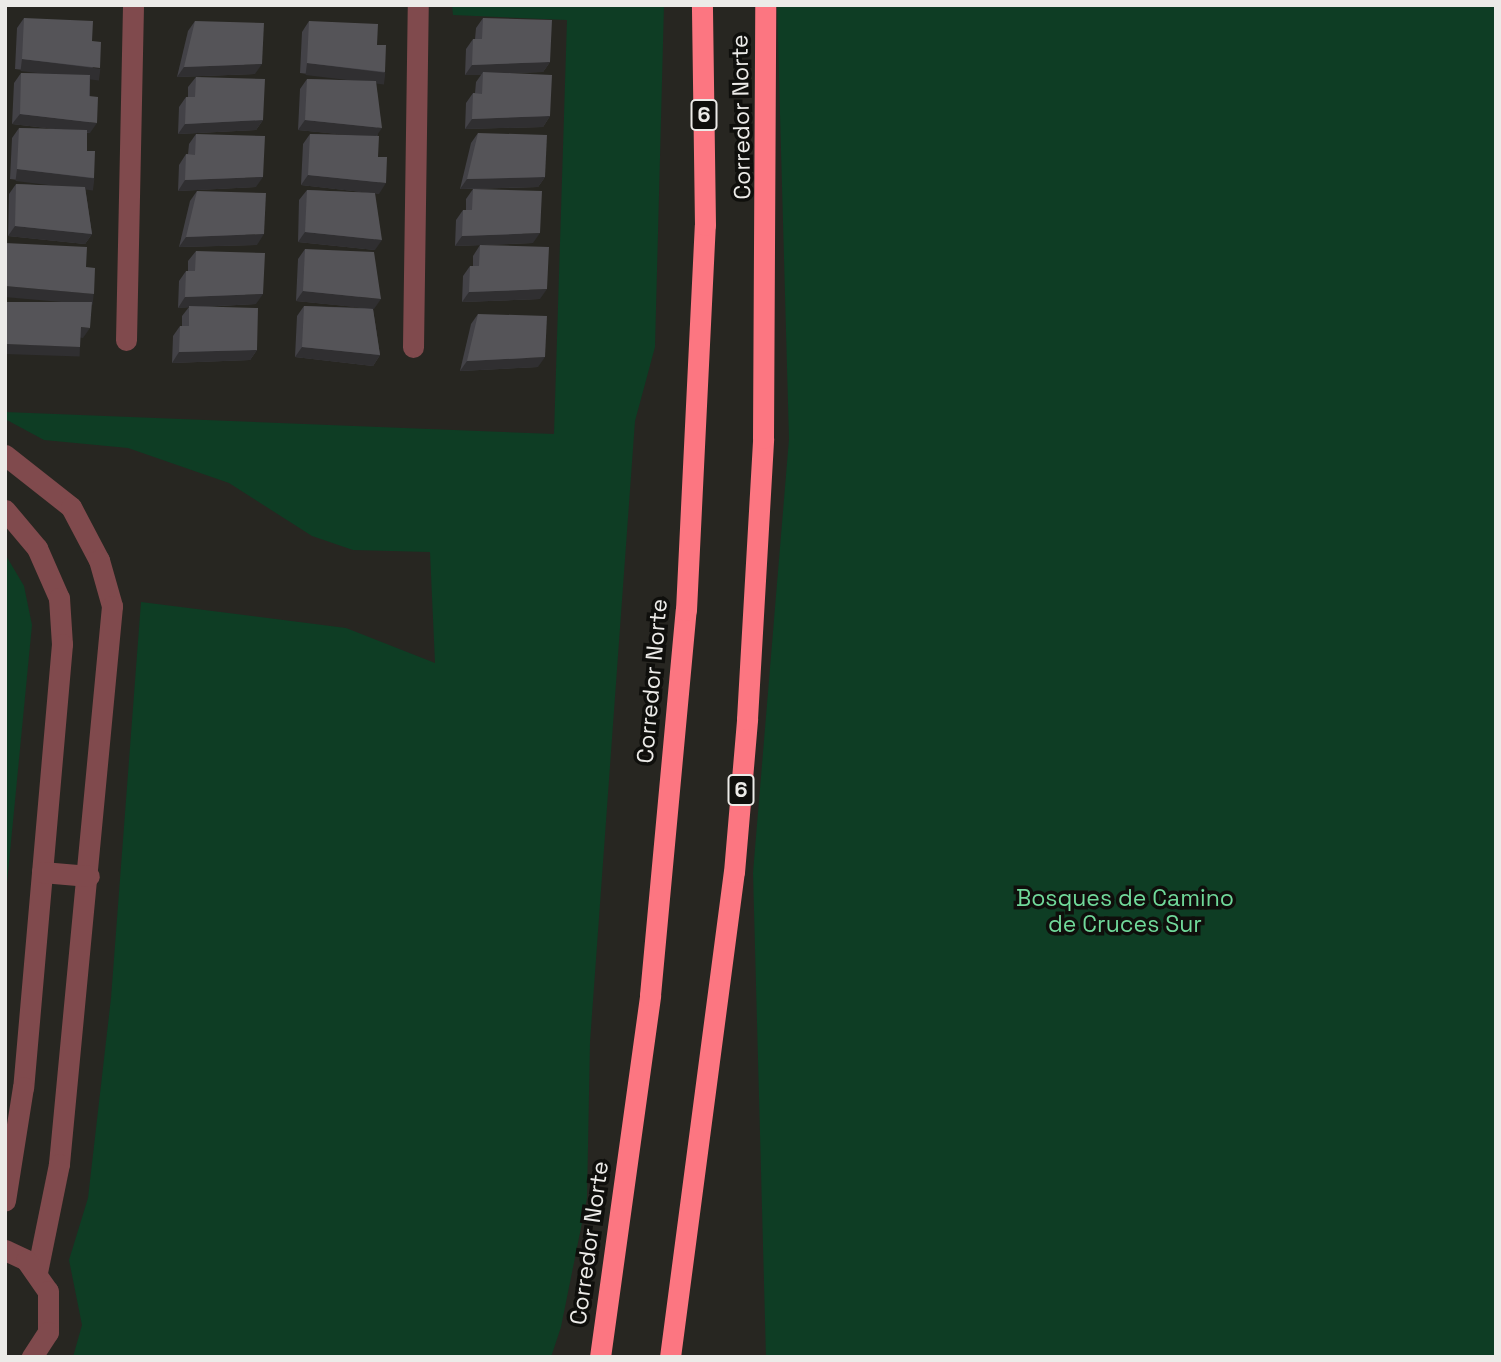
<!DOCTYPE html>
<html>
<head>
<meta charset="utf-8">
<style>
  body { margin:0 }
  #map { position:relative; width:1501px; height:1362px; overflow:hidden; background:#272621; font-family:"Space Grotesk",sans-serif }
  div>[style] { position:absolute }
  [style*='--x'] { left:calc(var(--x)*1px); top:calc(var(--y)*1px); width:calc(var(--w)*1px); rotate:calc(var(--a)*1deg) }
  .green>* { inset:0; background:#0e3d24 }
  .minor>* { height:21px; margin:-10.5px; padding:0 10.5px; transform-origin:10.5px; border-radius:10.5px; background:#804a4d }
  .highway>* { height:21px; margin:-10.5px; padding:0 10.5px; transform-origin:10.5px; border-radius:10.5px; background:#fc7681 }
  .wall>* { inset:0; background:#434247 }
  .shaded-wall>* { inset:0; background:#302f31; transform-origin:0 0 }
  .building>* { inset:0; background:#555458 }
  span { translate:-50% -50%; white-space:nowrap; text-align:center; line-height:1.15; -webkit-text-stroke:7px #0f0f0c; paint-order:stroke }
  .shield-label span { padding:2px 5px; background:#0f0f0c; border:2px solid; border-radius:5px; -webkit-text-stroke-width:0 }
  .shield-label { font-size:21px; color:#ecebe8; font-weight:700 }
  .street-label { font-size:23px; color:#ecebe8 }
  .park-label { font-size:23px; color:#70d99a }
  .frame { position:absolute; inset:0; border:7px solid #ecebe8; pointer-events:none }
</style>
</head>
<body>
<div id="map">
  <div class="green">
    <i style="clip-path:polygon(452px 5px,664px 5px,655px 347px,635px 421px,590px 1042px,587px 1198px,561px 1327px,551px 1357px,73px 1357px,82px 1325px,69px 1260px,88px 1198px,111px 998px,141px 602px,346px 628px,435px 663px,430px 552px,353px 550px,312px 536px,229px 483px,128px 448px,44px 440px,5px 419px,5px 412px,554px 434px,567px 20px,453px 15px)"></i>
    <i style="clip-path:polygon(777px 5px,1496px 5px,1496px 1357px,766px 1357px,753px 873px,789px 439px)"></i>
    <i style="clip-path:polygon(5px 554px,24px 586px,32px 625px,5px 904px)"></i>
  </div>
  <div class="minor">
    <i style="--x:126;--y:340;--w:335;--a:-88.8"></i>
    <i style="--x:413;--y:347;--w:342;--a:-89.2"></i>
    <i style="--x:5;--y:455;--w:84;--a:38.2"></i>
    <i style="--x:71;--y:507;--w:60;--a:62.2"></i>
    <i style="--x:99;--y:560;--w:48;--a:74.2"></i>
    <i style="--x:112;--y:606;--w:561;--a:95.43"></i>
    <i style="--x:59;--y:1164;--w:110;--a:101.5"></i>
    <i style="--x:5;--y:510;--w:50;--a:49.9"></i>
    <i style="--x:37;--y:548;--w:55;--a:66.3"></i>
    <i style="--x:59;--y:598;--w:46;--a:86.3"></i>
    <i style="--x:62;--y:644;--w:445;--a:95"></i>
    <i style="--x:23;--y:1087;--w:115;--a:99"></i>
    <i style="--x:42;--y:872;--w:47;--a:4.9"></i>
    <i style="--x:5;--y:1250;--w:23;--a:25"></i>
    <i style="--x:26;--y:1260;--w:38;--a:55"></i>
    <i style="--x:48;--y:1291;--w:41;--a:90"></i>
    <i style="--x:48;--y:1332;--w:30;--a:123"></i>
  </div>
  <div class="highway">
    <i style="--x:600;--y:1357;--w:365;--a:-82.1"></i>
    <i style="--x:650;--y:995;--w:387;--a:-84.7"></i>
    <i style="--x:686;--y:610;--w:385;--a:-87.2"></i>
    <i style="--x:705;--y:225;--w:220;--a:-90.8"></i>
    <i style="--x:670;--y:1357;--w:489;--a:-82.5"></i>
    <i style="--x:734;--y:872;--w:154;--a:-85.1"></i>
    <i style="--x:747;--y:719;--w:281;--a:-86.7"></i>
    <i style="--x:763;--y:438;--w:433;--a:-89.7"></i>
  </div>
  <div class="wall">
    <i style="clip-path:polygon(24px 18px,92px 41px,93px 78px,90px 78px,90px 133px,87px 133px,87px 151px,94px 178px,87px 188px,85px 187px,92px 234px,85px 244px,8px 236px,9px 194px,16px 184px,77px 187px,10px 179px,12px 138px,19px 128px,55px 129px,12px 124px,14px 83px,21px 73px,58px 74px,15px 69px,17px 28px)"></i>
    <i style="clip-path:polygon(483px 18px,550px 62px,543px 72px,510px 73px,550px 116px,543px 127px,465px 129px,466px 103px,473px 93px,475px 93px,476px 82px,481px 75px,465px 75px,466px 49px,473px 39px,475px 39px,476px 28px)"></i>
    <i style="clip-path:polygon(195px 21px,255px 74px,177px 77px,188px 31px)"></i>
    <i style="clip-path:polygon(309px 21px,377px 45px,385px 72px,378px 82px,376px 82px,379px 194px,375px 193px,375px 250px,298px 242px,299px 200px,307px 190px,371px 193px,301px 185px,303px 144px,310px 134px,349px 135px,298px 130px,300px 89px,307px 79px,368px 81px,300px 73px,302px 32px)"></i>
    <i style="clip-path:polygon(196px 77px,263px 120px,256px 130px,178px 134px,179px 107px,186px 97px,188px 97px,188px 87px)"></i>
    <i style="clip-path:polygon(478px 133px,545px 177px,538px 187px,473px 189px,533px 243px,455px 246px,456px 220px,463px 210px,466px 210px,466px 199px,473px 189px,460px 189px,471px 143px)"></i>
    <i style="clip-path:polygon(196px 134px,256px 187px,178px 191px,179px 165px,186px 154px,188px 154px,189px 144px)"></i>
    <i style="clip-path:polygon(197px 191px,257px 245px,179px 247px,190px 201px)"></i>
    <i style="clip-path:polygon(480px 245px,540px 299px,462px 302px,463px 276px,470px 266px,473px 266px,473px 256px)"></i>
    <i style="clip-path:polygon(305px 249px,374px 309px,373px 309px,380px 355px,373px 366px,295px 357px,297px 316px,304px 306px,367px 308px,296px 301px,298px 259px)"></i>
    <i style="clip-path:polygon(196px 251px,256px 304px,201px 307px,257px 350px,250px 360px,172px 363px,173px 336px,180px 326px,182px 326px,182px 316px,189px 307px,178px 308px,179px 281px,186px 271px,188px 271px,188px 261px)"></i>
    <i style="clip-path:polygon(478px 314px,538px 367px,460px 371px,471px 324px)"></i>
  </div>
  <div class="shaded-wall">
    <i style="left:22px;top:59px;width:79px;height:12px;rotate:7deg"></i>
    <i style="clip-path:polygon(550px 62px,543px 72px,483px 74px,483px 72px,481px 75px,465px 75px,472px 65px)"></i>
    <i style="left:307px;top:63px;width:79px;height:12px;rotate:7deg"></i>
    <i style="clip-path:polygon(262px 64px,255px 74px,177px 77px,184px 67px)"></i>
    <i style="clip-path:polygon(20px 114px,97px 123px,90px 133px,12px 124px)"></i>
    <i style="clip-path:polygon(550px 116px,543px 127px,465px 129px,472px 119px)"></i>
    <i style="clip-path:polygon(263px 120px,256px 130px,178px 134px,185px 124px)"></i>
    <i style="clip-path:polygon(305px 120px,382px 128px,375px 138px,298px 130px)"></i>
    <i style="left:17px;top:169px;width:78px;height:12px;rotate:7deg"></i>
    <i style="clip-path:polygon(308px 175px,386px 183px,379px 194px,301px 185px)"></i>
    <i style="clip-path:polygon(263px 177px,256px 187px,178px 191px,185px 180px)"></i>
    <i style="clip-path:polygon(545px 177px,538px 187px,460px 189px,467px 179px)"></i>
    <i style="clip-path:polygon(15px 226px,92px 234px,85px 244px,8px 236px)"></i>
    <i style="clip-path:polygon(305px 232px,382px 240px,375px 250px,298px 242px)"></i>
    <i style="clip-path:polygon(540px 233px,533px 243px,455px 246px,462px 236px)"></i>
    <i style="clip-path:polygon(264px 234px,257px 245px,179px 247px,186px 237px)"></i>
    <i style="left:5px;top:286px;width:89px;height:11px;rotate:5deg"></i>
    <i style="clip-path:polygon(547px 289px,540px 299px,462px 302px,469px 292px)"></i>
    <i style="clip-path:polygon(303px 291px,381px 299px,374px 309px,296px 301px)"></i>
    <i style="clip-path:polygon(263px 294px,256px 304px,178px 308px,185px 297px)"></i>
    <i style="clip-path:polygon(81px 327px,90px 328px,83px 338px,74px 337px)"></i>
    <i style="left:5px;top:344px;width:75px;height:10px;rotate:2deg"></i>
    <i style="clip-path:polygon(302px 347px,380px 355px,373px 366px,295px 357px)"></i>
    <i style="clip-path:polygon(257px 350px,250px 360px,172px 363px,179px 352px)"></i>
    <i style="clip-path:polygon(545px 357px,538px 367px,460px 371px,467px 361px)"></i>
  </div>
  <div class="building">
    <i style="clip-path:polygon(24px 18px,93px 21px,92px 41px,101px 42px,100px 68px,22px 59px)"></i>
    <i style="clip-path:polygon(483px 18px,552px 20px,550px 62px,472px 65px,473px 39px,482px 39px)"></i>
    <i style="clip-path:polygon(195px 21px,264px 23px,262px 64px,184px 67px)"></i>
    <i style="clip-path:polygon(309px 21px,378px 24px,377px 45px,386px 45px,385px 72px,307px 63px)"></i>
    <i style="clip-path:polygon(483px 72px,552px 75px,550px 116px,472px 119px,473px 93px,482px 94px)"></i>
    <i style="clip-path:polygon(21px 73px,90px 75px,89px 96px,98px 97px,97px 123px,20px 114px)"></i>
    <i style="clip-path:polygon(196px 77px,265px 79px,263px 120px,185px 124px,186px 97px,195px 97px)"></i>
    <i style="clip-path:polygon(307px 79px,376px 81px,382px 128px,305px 120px)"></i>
    <i style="clip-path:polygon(19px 128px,87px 130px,87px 151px,95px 151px,94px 178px,17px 169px)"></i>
    <i style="clip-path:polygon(478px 133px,547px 135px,545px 177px,467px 179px)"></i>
    <i style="clip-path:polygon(196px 134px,265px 136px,263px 177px,185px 180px,186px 154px,195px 155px)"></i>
    <i style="clip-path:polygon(310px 134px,379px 136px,378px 157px,387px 157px,386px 183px,308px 175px)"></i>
    <i style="clip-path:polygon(16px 184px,85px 187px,92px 234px,15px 226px)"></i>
    <i style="clip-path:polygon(473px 189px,542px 191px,540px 233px,462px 236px,463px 210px,472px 210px)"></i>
    <i style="clip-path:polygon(307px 190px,375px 193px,382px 240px,305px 232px)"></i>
    <i style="clip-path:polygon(197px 191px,266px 193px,264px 234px,186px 237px)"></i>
    <i style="clip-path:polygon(5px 243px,87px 247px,86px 267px,95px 268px,94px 294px,5px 286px)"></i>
    <i style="clip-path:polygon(480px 245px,549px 247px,547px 289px,469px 292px,470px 266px,479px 266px)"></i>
    <i style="clip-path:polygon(305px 249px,374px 252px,381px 299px,303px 291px)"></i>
    <i style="clip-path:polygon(196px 251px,265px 253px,263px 294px,185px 297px,186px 271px,195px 271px)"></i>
    <i style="clip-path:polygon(5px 302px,92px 302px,90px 328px,81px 327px,80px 347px,5px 344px)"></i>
    <i style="clip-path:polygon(189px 306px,258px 308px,257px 350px,179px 352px,180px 326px,189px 326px)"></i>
    <i style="clip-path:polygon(304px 306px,373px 309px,380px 355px,302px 347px)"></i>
    <i style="clip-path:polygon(478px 314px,547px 316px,545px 357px,467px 361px)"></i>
  </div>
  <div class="shield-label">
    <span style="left:704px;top:115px">6</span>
    <span style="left:741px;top:790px">6</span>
  </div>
  <div class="street-label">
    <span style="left:741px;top:117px;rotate:-91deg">Corredor Norte</span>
    <span style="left:652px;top:681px;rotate:-85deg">Corredor Norte</span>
    <span style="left:589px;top:1243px;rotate:-82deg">Corredor Norte</span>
  </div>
  <div class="park-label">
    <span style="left:1125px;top:911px">Bosques de Camino<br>de Cruces Sur</span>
  </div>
  <div class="frame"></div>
</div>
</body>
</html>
